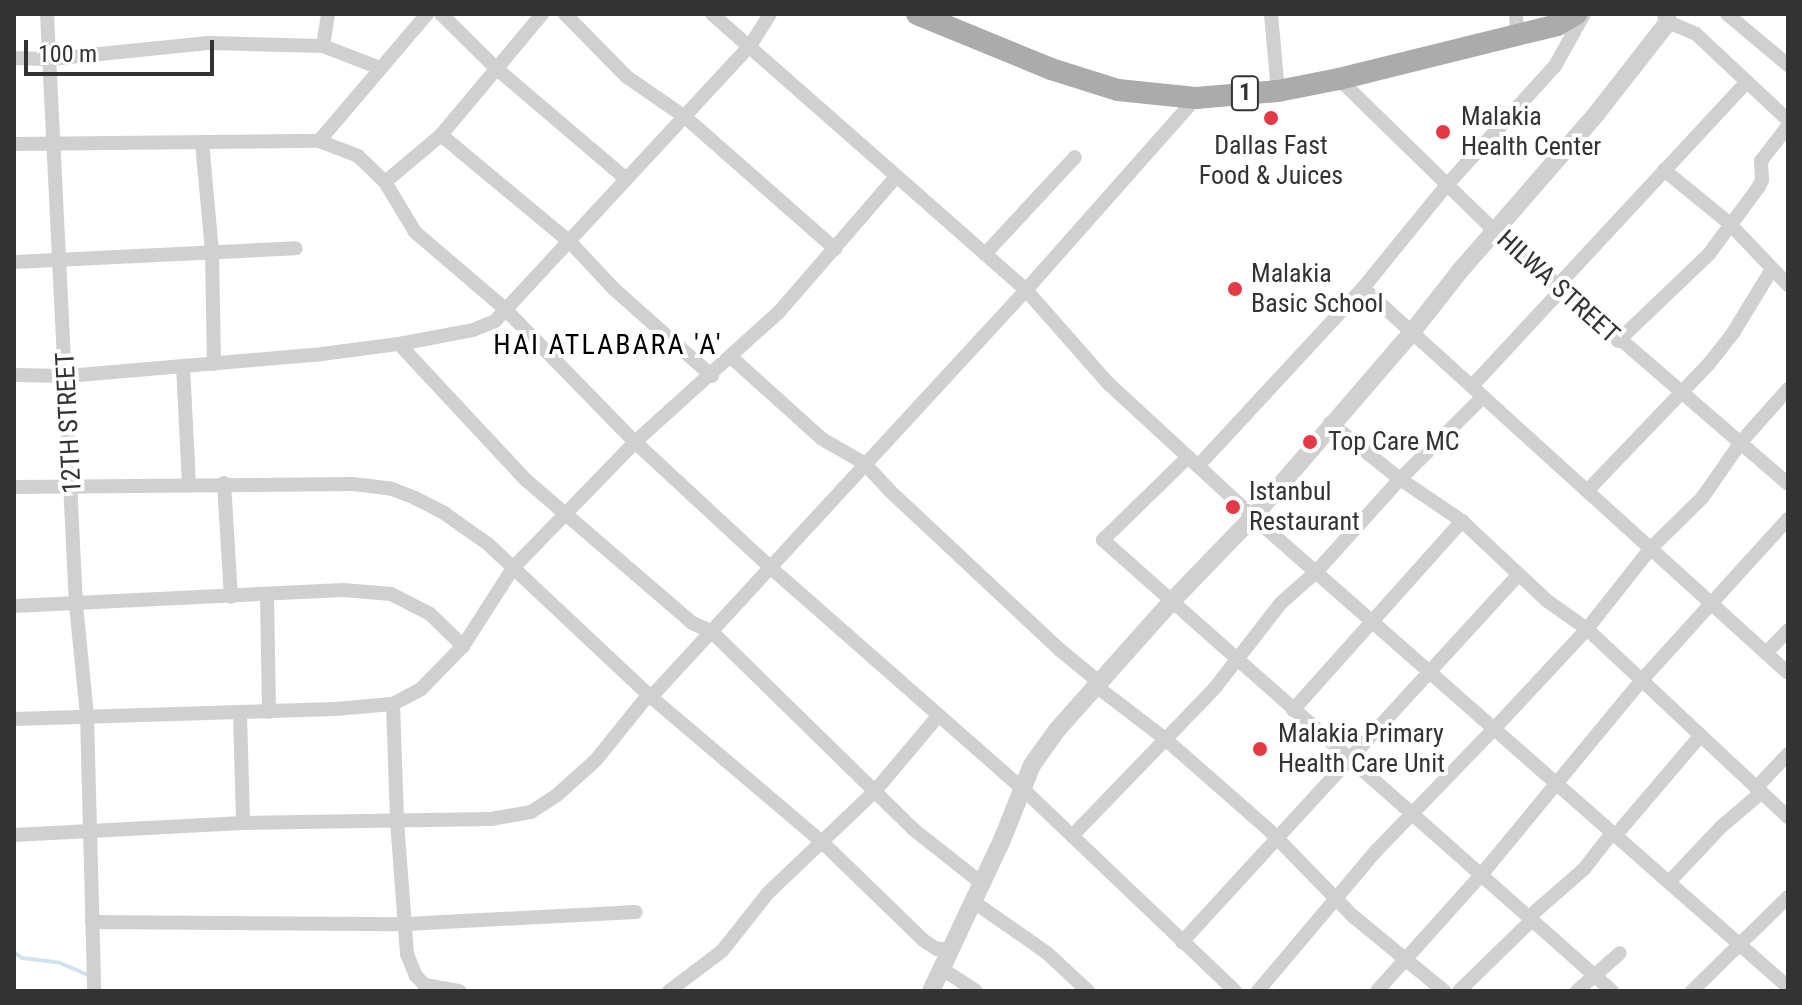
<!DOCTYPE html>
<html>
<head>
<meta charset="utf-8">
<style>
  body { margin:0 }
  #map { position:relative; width:1802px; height:1005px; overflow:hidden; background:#fff; font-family:"Roboto Condensed",sans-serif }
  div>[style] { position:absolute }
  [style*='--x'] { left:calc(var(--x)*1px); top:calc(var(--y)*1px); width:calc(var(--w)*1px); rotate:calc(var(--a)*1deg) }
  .stream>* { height:4px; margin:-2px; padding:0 2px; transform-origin:2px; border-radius:2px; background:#cfe2ee }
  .minor>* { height:14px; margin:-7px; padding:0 7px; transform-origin:7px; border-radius:7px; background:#d0d0d0 }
  .tertiary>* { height:18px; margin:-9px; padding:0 9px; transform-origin:9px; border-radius:9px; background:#d0d0d0 }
  .primary>* { height:22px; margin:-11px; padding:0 11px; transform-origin:11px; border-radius:11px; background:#ababab }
  .dots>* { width:22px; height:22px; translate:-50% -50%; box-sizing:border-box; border:4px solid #fff; border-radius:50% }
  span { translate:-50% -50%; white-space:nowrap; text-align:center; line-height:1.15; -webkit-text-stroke:8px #fff; paint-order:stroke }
  .shield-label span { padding:2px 6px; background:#fff; border:2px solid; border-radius:6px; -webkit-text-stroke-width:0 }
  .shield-label { font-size:24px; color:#333; font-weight:700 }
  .poi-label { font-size:26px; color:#333 }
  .left { translate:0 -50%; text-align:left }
  .street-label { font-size:26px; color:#333 }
  .neighbourhood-label { font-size:28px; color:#000; letter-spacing:2px }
  .frame { position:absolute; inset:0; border:16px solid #333; pointer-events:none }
  .scale { position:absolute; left:24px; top:40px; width:190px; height:36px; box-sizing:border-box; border:4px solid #333; border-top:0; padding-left:10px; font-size:24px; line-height:28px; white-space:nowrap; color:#333; -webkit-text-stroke:6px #fff; paint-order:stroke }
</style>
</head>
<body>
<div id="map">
  <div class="stream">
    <i style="--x:14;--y:952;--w:10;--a:37"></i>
    <i style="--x:22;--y:958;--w:38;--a:7"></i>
    <i style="--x:60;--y:963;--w:34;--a:23"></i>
  </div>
  <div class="minor">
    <i style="--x:47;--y:14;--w:592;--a:87.19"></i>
    <i style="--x:76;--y:605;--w:111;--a:84.3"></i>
    <i style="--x:87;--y:715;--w:276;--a:88.5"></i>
    <i style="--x:441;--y:14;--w:78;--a:44.5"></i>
    <i style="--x:497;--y:69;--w:168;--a:40.4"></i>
    <i style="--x:565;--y:14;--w:88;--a:45.5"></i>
    <i style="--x:627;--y:77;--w:70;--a:34.6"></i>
    <i style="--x:685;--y:117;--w:200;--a:41.3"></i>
    <i style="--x:712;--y:14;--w:418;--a:41.3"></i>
    <i style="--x:1026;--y:290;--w:125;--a:48.6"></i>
    <i style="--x:1109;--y:384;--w:196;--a:42.7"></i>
    <i style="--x:1253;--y:517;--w:712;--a:41.3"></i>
    <i style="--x:1271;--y:14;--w:77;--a:84.8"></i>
    <i style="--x:1516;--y:14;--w:22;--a:87"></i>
    <i style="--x:1727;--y:14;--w:80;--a:39.9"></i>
    <i style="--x:1668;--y:22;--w:30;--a:23"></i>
    <i style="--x:1696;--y:34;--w:126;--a:43.1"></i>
    <i style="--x:323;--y:46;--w:32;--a:-81"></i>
    <i style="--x:14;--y:58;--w:37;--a:2"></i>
    <i style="--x:51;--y:59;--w:158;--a:-5.8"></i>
    <i style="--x:208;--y:43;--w:115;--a:1.5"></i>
    <i style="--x:323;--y:46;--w:61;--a:21.1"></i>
    <i style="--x:1339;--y:79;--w:218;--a:44.3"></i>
    <i style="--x:1495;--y:231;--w:387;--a:40.8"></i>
    <i style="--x:441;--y:135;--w:168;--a:39.7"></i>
    <i style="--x:570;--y:242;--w:64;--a:46.9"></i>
    <i style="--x:614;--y:289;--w:131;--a:41.6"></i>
    <i style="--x:319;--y:141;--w:167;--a:-49.6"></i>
    <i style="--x:202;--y:142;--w:110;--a:84.8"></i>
    <i style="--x:212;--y:252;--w:112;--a:89"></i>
    <i style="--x:14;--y:144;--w:305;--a:-0.6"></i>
    <i style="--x:319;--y:141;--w:42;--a:21"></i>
    <i style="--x:358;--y:156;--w:37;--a:44"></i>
    <i style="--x:385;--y:182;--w:58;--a:59"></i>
    <i style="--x:415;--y:232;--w:118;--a:40.5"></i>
    <i style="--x:505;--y:309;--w:186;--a:45.7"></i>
    <i style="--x:635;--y:442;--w:184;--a:42.8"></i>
    <i style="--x:770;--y:567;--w:338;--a:41.3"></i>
    <i style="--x:1024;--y:790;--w:291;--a:43.6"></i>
    <i style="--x:1664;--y:170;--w:84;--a:39.2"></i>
    <i style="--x:1729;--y:223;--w:86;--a:46.4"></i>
    <i style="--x:385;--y:182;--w:73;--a:-40"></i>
    <i style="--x:441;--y:135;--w:158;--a:-50.1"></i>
    <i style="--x:985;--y:254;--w:132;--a:-47.1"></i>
    <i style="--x:14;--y:262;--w:282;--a:-2.8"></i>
    <i style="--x:1560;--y:283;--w:275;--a:-47.1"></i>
    <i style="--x:1363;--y:288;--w:573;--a:42.17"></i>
    <i style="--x:1618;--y:341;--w:126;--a:-43.7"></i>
    <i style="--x:1709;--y:254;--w:82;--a:-53.4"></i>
    <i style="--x:1758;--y:188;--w:9;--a:-63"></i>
    <i style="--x:1762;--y:180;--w:19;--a:-93"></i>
    <i style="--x:1761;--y:161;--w:44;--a:-52.4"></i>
    <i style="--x:399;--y:344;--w:186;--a:47"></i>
    <i style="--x:526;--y:480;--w:219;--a:40.7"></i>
    <i style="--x:692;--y:623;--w:21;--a:23"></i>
    <i style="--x:711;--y:631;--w:283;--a:44.4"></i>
    <i style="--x:913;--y:829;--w:85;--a:38.3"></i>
    <i style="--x:731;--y:357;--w:122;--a:42"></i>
    <i style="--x:822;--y:439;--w:48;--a:29.7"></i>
    <i style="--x:864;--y:463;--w:38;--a:47"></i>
    <i style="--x:890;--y:491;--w:233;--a:43.1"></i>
    <i style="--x:1060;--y:650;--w:50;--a:39.4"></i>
    <i style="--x:183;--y:366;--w:117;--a:87.1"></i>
    <i style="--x:14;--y:375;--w:53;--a:1.1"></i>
    <i style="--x:67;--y:376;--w:248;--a:-4.9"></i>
    <i style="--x:314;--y:355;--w:86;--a:-7.4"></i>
    <i style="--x:399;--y:344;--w:75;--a:-10.7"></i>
    <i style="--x:473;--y:330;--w:24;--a:-22"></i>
    <i style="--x:495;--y:321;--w:375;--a:-47.2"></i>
    <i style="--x:750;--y:46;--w:38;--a:-58"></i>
    <i style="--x:1472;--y:386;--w:135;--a:-47.1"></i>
    <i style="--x:1330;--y:423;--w:90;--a:38.7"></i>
    <i style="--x:1400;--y:479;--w:75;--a:34.1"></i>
    <i style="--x:1462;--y:521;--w:115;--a:43.2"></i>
    <i style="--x:1546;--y:600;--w:50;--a:35.3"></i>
    <i style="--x:1587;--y:629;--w:275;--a:43.1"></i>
    <i style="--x:1188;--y:457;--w:119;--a:135.7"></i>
    <i style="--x:1103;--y:540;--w:680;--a:41.54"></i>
    <i style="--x:1198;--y:466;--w:243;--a:-47.2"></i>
    <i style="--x:1363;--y:288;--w:132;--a:-50.9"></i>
    <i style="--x:1446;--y:186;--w:162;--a:-47.8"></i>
    <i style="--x:1555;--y:66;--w:60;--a:-60.9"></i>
    <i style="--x:224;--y:483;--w:114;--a:86.5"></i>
    <i style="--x:14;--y:487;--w:339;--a:-0.5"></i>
    <i style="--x:353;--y:484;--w:39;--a:7"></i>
    <i style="--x:392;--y:489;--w:25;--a:21"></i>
    <i style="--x:415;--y:498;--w:33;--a:27"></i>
    <i style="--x:444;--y:513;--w:54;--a:35.2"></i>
    <i style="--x:488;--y:544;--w:224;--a:43.2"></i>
    <i style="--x:651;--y:697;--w:223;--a:40.3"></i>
    <i style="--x:821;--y:841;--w:142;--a:44.1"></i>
    <i style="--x:923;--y:940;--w:17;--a:33"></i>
    <i style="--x:937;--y:949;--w:12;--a:0"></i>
    <i style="--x:1587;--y:491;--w:175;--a:-46.2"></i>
    <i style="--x:1708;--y:365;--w:41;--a:-52"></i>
    <i style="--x:1733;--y:333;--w:75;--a:-58.6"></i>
    <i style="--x:267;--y:596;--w:116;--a:89"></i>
    <i style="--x:14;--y:606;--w:329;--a:-2.8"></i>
    <i style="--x:343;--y:590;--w:48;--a:4.8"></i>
    <i style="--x:391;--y:594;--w:44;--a:27.1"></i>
    <i style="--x:430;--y:614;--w:46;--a:44.1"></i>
    <i style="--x:1766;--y:653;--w:32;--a:-46"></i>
    <i style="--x:1096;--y:686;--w:86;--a:37.4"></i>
    <i style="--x:1164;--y:738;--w:138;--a:41.2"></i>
    <i style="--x:1268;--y:829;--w:123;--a:45.7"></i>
    <i style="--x:1354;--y:917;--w:117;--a:39.4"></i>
    <i style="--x:393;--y:704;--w:117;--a:88"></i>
    <i style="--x:397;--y:821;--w:133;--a:85.7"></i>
    <i style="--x:407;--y:954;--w:24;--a:68"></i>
    <i style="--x:416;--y:976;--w:13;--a:45"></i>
    <i style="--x:425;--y:985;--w:35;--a:10"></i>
    <i style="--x:1293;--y:710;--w:254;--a:-48.2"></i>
    <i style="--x:240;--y:713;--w:110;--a:88.4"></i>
    <i style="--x:14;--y:719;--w:321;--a:-1.8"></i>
    <i style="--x:335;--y:709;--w:58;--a:-4.9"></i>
    <i style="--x:393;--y:704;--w:32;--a:-28"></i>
    <i style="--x:421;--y:689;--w:60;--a:-45.7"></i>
    <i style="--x:463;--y:646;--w:93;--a:-57.3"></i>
    <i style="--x:513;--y:568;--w:175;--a:-45.9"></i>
    <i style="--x:635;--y:442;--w:194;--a:-42.1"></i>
    <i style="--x:779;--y:312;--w:179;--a:-49.1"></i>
    <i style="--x:1756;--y:788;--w:47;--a:-46.7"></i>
    <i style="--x:14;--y:835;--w:229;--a:-3"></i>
    <i style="--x:243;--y:823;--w:248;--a:-0.9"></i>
    <i style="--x:491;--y:819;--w:41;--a:-9.9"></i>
    <i style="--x:531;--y:812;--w:31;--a:-33"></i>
    <i style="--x:557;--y:795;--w:52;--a:-41.9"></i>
    <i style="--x:596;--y:760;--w:85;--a:-51.2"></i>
    <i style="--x:649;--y:694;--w:4;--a:56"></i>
    <i style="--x:651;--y:697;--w:553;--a:-47.34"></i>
    <i style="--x:1026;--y:290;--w:256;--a:-48.5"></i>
    <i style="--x:1072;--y:836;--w:204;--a:-46"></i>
    <i style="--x:1214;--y:689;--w:109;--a:-52.1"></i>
    <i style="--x:1281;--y:603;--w:47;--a:-41.5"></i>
    <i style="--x:1316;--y:572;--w:125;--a:-47.9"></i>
    <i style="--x:1400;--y:479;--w:117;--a:-44.7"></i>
    <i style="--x:1615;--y:836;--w:131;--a:-49.6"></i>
    <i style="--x:1669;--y:882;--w:77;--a:-46.6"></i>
    <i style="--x:1722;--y:826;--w:52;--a:-40.4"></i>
    <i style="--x:974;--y:902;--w:89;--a:34.9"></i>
    <i style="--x:1047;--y:953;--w:56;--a:42.8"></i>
    <i style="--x:1529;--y:917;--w:73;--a:-41.1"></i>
    <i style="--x:1584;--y:869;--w:46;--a:-52.1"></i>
    <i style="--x:92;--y:922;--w:314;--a:0.4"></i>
    <i style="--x:406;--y:924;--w:230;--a:-3"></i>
    <i style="--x:1182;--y:942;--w:498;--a:-47.5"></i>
    <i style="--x:942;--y:969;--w:40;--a:32.9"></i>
    <i style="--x:669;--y:991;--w:66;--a:-37"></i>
    <i style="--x:722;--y:951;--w:74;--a:-51.6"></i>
    <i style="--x:768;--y:893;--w:148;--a:-43.6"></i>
    <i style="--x:875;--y:791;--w:99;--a:-49.9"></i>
    <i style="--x:1258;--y:991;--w:183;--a:-49.9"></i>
    <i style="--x:1376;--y:851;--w:170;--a:-46"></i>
    <i style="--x:1494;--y:729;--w:137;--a:-47.1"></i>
    <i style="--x:1587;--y:629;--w:103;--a:-51.7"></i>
    <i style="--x:1651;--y:548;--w:71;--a:-44.4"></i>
    <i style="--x:1702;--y:498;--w:68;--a:-55.1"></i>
    <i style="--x:1741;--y:442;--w:71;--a:-48.4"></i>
    <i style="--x:1377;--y:991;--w:156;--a:-48.1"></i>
    <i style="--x:1481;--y:875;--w:250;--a:-50.5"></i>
    <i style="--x:1640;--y:682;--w:220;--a:-47.8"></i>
    <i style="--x:1459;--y:991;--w:102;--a:-44.2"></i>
    <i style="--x:1577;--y:991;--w:57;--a:-41.5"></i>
    <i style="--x:1692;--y:991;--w:134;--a:-44.4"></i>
  </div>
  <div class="tertiary">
    <i style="--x:931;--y:991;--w:167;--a:-64.8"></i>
    <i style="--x:1002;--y:840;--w:81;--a:-68.2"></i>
    <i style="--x:1032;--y:765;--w:43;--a:-54.5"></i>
    <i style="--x:1057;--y:730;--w:171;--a:-48.3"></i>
    <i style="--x:1171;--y:602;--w:118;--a:-46"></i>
    <i style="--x:1253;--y:517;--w:244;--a:-49.3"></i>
    <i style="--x:1412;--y:332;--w:76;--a:-51.9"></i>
    <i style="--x:1459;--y:272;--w:211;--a:-49"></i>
    <i style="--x:1597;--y:113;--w:115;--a:-52"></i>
    <i style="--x:1668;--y:22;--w:8;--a:-104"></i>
  </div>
  <div class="primary">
    <i style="--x:917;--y:14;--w:145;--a:22.3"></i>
    <i style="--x:1051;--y:69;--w:70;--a:17.4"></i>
    <i style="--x:1118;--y:90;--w:78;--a:5.9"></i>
    <i style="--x:1196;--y:98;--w:82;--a:-4.9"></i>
    <i style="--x:1278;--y:91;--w:62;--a:-11.1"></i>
    <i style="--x:1339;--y:79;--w:225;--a:-13.9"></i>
    <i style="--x:1557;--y:25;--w:22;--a:-30"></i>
  </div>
  <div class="dots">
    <i style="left:1271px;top:118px;background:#e63946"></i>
    <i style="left:1443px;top:132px;background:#e63946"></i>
    <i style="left:1235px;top:289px;background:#e63946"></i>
    <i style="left:1310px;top:442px;background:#e63946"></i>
    <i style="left:1233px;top:507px;background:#e63946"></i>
    <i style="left:1260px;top:749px;background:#e63946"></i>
  </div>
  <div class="shield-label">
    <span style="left:1245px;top:93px">1</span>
  </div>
  <div class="poi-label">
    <span class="left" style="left:1461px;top:132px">Malakia<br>Health Center</span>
    <span style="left:1271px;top:161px">Dallas Fast<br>Food &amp; Juices</span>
    <span class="left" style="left:1251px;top:289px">Malakia<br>Basic School</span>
    <span class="left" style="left:1328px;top:442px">Top Care MC</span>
    <span class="left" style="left:1249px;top:507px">Istanbul<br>Restaurant</span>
    <span class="left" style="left:1278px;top:749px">Malakia Primary<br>Health Care Unit</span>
  </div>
  <div class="street-label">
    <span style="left:1558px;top:287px;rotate:42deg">HILWA STREET</span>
    <span style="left:69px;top:423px;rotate:-93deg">12TH STREET</span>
  </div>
  <div class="neighbourhood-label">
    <span style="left:608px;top:345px">HAI ATLABARA 'A'</span>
  </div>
  <div class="frame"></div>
  <div class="scale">100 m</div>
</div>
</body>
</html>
